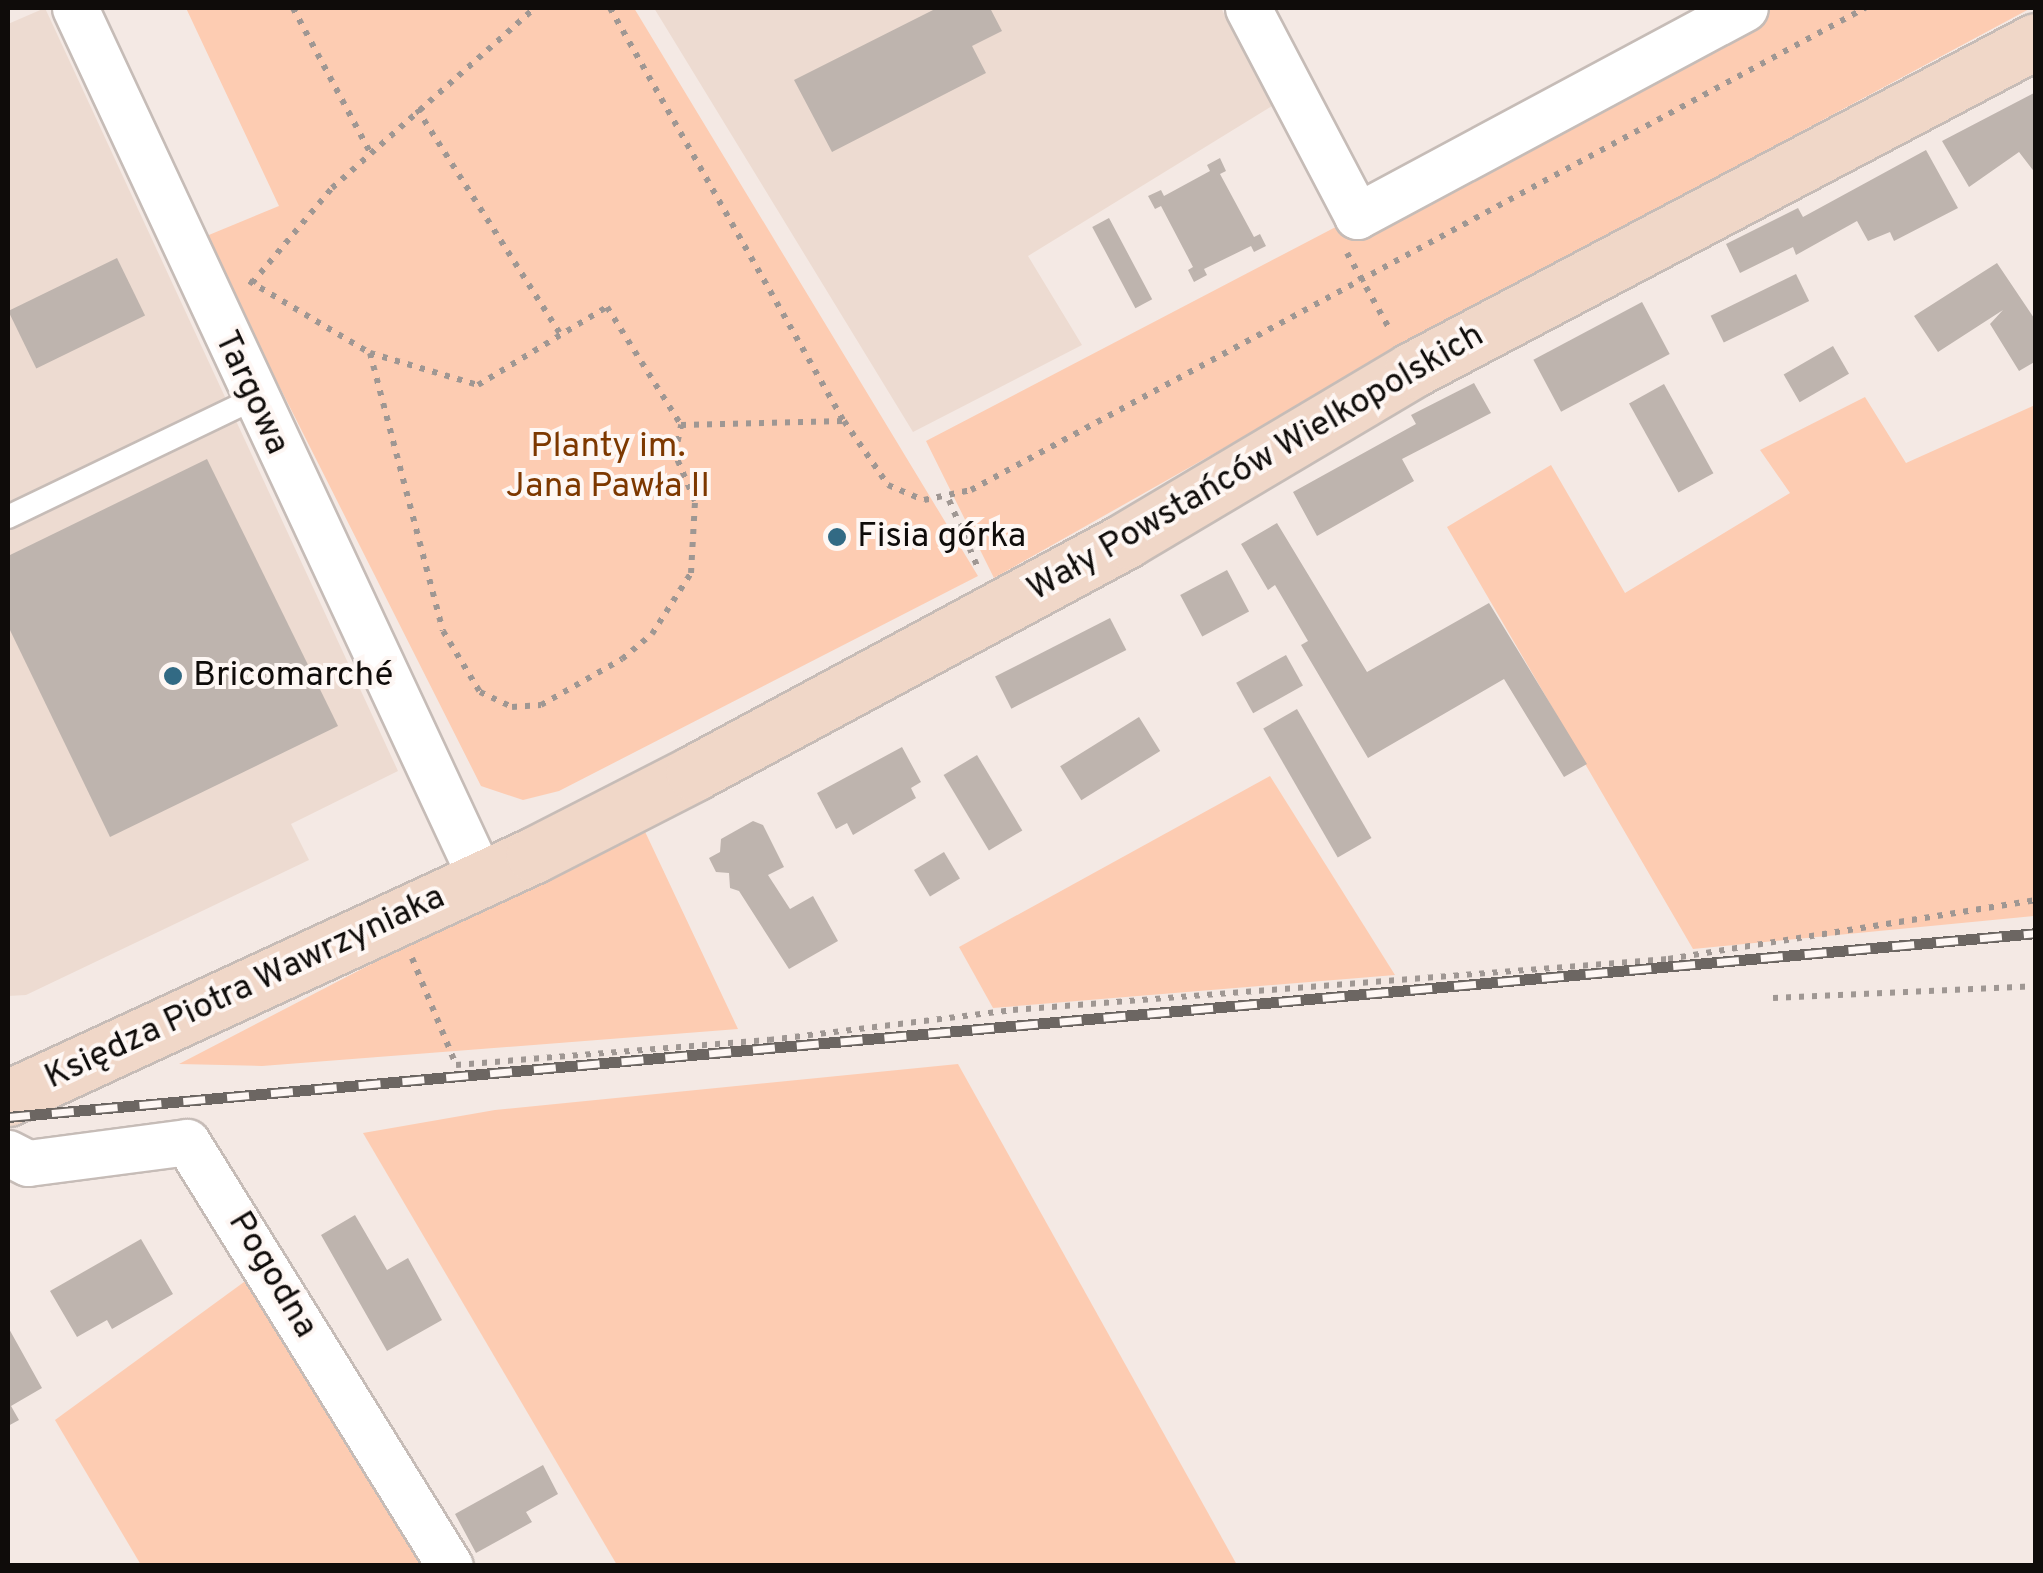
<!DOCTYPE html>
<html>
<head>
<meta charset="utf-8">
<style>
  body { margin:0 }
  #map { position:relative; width:2043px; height:1573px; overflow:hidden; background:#f4e9e4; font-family:Overpass,sans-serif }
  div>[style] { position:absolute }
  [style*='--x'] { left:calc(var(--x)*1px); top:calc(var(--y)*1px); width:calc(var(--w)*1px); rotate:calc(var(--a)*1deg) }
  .built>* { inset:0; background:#eddbd1 }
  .green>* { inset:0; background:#fdccb2 }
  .building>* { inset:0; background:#beb4ae; transform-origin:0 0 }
  .path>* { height:6px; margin-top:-3px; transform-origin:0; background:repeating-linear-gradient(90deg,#9f9793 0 5px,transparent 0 13px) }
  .roads { filter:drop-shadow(2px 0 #c6bcb7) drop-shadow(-2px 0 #c6bcb7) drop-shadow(0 2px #c6bcb7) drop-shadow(0 -2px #c6bcb7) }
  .lane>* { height:22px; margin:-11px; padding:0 11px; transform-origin:11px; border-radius:11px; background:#fff }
  .street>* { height:45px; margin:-22.5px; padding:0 22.5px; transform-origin:22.5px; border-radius:22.5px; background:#fff }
  .secondary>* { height:55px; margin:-27.5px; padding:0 27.5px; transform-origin:27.5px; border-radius:27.5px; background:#f0d7c8 }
  .rail>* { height:11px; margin-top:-5.5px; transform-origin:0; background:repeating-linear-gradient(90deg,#fef7f4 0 22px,#6c6662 0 44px); box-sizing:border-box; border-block:2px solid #6c6662 }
  .dots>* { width:28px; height:28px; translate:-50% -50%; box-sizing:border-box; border:5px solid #fef7f4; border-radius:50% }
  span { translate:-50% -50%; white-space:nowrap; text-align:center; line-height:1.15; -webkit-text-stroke:8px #fef7f4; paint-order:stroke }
  .street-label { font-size:35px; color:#0f0c0a }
  .park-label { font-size:35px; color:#7d3800 }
  .poi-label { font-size:35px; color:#0f0c0a }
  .left { translate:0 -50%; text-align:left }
  .frame { position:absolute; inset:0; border:10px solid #0f0c0a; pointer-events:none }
</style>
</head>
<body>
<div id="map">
  <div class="built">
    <i style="clip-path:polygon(45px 8px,398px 771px,291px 824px,309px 860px,26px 995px,8px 996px,8px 24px)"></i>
    <i style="clip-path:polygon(654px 8px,1221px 8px,1272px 106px,1028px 256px,1082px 345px,913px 432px)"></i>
  </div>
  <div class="green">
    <i style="clip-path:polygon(186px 8px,634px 8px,978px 576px,559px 791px,523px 800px,481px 786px,204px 237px,279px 206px)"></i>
    <i style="clip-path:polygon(1755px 8px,2031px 8px,1441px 325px,994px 578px,926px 441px)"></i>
    <i style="clip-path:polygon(1865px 397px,1906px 463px,2035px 405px,2035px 916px,1693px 949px,1447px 527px,1551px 465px,1625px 593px,1790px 493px,1760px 450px)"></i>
    <i style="clip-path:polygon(1270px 776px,1395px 975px,993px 1008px,959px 947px)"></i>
    <i style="clip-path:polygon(632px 804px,738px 1029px,262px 1066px,179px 1064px,481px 907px)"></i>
    <i style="clip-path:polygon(958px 1064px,1237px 1565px,617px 1565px,363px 1133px,495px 1110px)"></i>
    <i style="clip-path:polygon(266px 1266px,450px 1565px,141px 1565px,55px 1420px)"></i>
  </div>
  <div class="building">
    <i style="clip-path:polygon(937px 8px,990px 8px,1002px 31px,972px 46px,986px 73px,832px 152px,794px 80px)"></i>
    <i style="clip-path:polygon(2036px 92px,2036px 174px,2019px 152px,1969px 187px,1942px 141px)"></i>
    <i style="clip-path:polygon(1926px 150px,1958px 208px,1894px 241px,1890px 232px,1868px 241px,1857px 221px,1796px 255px,1793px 247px,1740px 273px,1726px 244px,1798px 208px,1803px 217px)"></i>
    <i style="clip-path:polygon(1220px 158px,1226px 171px,1220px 174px,1254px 237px,1260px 234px,1266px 246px,1254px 252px,1251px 246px,1204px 269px,1207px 275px,1194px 282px,1188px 270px,1193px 267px,1161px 206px,1155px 209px,1148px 196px,1161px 190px,1164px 196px,1210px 171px,1207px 165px)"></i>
    <i style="left:1109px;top:218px;width:92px;height:19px;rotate:62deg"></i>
    <i style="left:117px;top:258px;width:64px;height:121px;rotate:64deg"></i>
    <i style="clip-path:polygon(1997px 263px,2036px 321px,2036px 361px,2019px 371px,1990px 324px,2003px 310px,1938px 352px,1914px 316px)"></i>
    <i style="left:1796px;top:274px;width:30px;height:95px;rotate:64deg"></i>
    <i style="left:1642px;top:302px;width:59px;height:123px;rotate:62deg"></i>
    <i style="left:1833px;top:346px;width:32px;height:57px;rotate:60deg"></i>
    <i style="clip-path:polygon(1474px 383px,1491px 413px,1402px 459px,1414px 481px,1317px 536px,1293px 492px,1416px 424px,1411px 415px)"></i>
    <i style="left:1664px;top:384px;width:102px;height:40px;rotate:61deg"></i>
    <i style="clip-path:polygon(207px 459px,338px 726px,110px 837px,8px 626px,8px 556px)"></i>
    <i style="clip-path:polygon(1277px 523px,1367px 672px,1489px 603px,1587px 764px,1564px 777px,1504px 679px,1368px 758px,1301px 645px,1308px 641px,1275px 585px,1268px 590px,1241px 544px)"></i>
    <i style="left:1227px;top:570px;width:47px;height:53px;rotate:62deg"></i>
    <i style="left:1110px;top:618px;width:36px;height:129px;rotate:63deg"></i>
    <i style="left:1286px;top:655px;width:35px;height:57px;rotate:61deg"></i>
    <i style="left:1297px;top:709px;width:149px;height:39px;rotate:60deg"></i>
    <i style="left:1139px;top:717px;width:40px;height:93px;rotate:58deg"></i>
    <i style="clip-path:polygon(902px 747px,921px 782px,911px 788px,916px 798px,853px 835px,847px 823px,836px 829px,817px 793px)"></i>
    <i style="left:977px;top:755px;width:88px;height:39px;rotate:59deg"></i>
    <i style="clip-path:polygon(753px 821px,763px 825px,784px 867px,768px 875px,790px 909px,813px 896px,838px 941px,789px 969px,739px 891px,730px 888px,729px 873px,716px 872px,709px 858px,720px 852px,721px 839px)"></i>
    <i style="left:944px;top:852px;width:31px;height:35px;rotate:59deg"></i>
    <i style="clip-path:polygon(355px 1215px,387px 1270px,408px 1258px,442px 1320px,387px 1351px,321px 1235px)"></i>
    <i style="clip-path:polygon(141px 1239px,173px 1294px,112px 1329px,107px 1320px,77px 1337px,50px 1291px)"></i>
    <i style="clip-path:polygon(8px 1327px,42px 1388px,11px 1406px,19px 1420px,8px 1426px)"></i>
    <i style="clip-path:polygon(543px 1465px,558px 1494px,526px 1512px,532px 1522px,476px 1553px,455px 1514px)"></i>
  </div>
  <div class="path">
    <i style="--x:293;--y:8;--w:163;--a:61.9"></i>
    <i style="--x:610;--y:8;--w:475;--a:60.5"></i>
    <i style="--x:844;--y:421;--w:78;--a:55.5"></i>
    <i style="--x:888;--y:485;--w:39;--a:23"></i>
    <i style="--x:924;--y:500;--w:48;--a:-12"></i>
    <i style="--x:971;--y:490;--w:1016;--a:-28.33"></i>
    <i style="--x:417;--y:109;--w:268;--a:57.5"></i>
    <i style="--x:1347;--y:253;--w:88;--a:60.8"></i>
    <i style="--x:249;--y:281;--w:141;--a:30.8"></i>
    <i style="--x:370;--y:353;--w:113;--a:16.5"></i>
    <i style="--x:478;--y:385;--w:151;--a:-31.2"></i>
    <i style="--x:607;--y:307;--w:139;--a:57.9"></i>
    <i style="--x:681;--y:425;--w:163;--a:-1.4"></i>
    <i style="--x:252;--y:283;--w:124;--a:-49.9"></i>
    <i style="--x:332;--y:188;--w:271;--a:-41.6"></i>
    <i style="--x:370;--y:353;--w:287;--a:75.3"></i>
    <i style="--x:443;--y:631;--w:71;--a:58.8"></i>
    <i style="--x:480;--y:692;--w:35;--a:25"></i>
    <i style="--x:512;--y:707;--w:29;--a:-4"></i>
    <i style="--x:541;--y:705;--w:93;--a:-29.6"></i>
    <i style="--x:622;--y:659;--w:39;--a:-40"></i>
    <i style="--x:652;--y:634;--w:72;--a:-57.4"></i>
    <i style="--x:691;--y:573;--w:72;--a:-86.8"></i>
    <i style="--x:695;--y:501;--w:51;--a:-113.1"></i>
    <i style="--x:675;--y:454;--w:30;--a:-78"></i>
    <i style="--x:949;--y:500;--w:74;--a:66.9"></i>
    <i style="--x:412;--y:958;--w:116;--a:67.6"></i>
    <i style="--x:456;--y:1065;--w:314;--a:-4.6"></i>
    <i style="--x:769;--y:1040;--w:246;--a:-7"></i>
    <i style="--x:1013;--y:1010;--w:657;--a:-4.45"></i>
    <i style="--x:1668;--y:959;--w:373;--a:-9.1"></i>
    <i style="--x:1773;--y:998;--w:263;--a:-2.6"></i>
  </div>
  <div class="roads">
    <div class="lane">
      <i style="--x:8;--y:517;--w:272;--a:-25.7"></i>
    </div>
    <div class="street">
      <i style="--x:75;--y:8;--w:960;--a:64.98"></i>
      <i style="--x:1248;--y:8;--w:235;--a:62.3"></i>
      <i style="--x:1357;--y:216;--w:440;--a:-28.2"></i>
      <i style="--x:8;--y:1153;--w:22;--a:27"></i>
      <i style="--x:28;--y:1163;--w:160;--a:-7.5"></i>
      <i style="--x:187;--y:1142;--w:499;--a:58.2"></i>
    </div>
    <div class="secondary">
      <i style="--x:8;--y:1098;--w:579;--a:-24.8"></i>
      <i style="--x:534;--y:855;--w:180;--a:-27.1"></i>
      <i style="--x:694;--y:773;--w:491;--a:-28.3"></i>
      <i style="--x:1126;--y:540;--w:333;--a:-30.7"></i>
      <i style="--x:1412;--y:370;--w:705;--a:-27.8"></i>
    </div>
  </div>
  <div class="rail">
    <i style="--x:8;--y:1117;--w:2036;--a:-5.18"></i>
  </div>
  <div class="dots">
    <i style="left:837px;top:537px;background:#326a84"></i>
    <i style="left:173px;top:676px;background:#326a84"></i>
  </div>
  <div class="street-label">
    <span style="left:251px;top:393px;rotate:65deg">Targowa</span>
    <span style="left:1256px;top:463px;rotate:-30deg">Wały Powstańców Wielkopolskich</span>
    <span style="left:245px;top:988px;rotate:-25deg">Księdza Piotra Wawrzyniaka</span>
    <span style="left:272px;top:1275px;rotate:59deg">Pogodna</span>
  </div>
  <div class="park-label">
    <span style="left:608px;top:467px">Planty im.<br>Jana Pawła II</span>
  </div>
  <div class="poi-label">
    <span class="left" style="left:857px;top:537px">Fisia górka</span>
    <span class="left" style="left:193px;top:676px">Bricomarché</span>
  </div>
  <div class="frame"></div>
</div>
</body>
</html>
